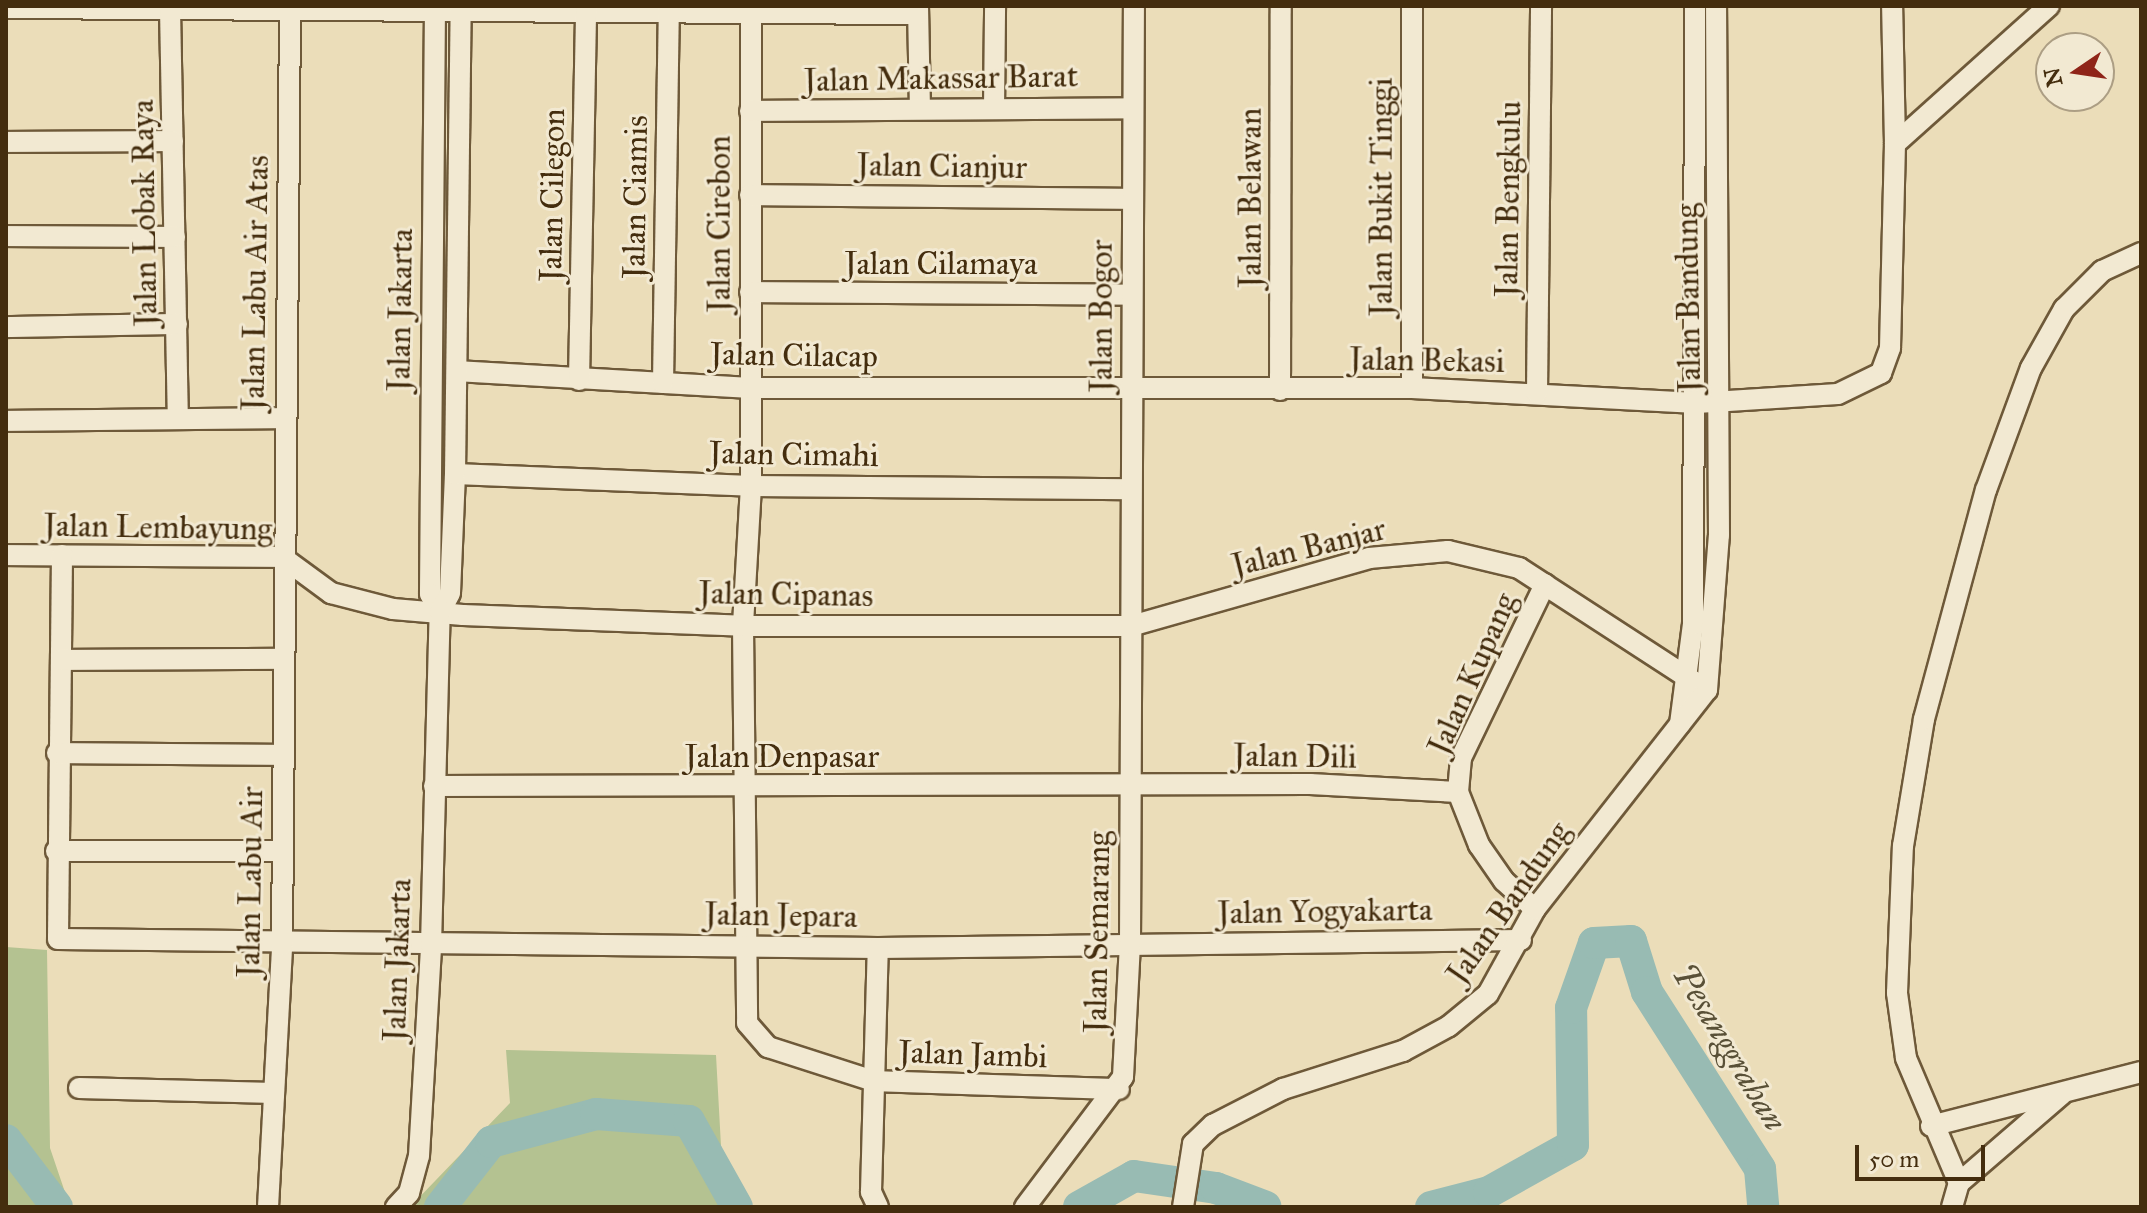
<!DOCTYPE html>
<html>
<head>
<meta charset="utf-8">
<style>
  body { margin:0 }
  #map { position:relative; width:2147px; height:1213px; overflow:hidden; background:#ebddb9; font-family:"IM FELL Great Primer",serif }
  div>[style] { position:absolute }
  [style*='--x'] { left:calc(var(--x)*1px); top:calc(var(--y)*1px); width:calc(var(--w)*1px); rotate:calc(var(--a)*1deg) }
  .green>* { inset:0; background:#b4c291 }
  .river>* { height:32px; margin:-16px; padding:0 16px; transform-origin:16px; border-radius:16px; background:#98bbb3 }
  .roads { filter:drop-shadow(2px 0 #6e5939) drop-shadow(-2px 0 #6e5939) drop-shadow(0 2px #6e5939) drop-shadow(0 -2px #6e5939) }
  .minor>* { height:20px; margin:-10px; padding:0 10px; transform-origin:10px; border-radius:10px; background:#f2e9d2 }
  span { translate:-50% -50%; white-space:nowrap; text-align:center; line-height:1.15; -webkit-text-stroke:6px #f2e9d2; paint-order:stroke }
  .street-label { font-size:32px; color:#442d0e }
  .water-label { font-size:34px; color:#595037; font-style:italic }
  .frame { position:absolute; inset:0; border:8px solid #442d0e; pointer-events:none }
  .north { position:absolute; left:2035px; top:32px; width:80px; height:80px; box-sizing:border-box; background:#f2e9d2; border:2px solid #ac9e84; border-radius:50%; rotate:257deg; font-size:22px; font-weight:700; line-height:32px; text-align:center; color:#442d0e }
  .north::after { content:''; display:block; margin:auto; width:28px; height:36px; background:#8f2418; clip-path:polygon(50% 0,100% 100%,50% 72%,0 100%) }
  .scale { position:absolute; left:1855px; top:1145px; width:130px; height:36px; box-sizing:border-box; border:4px solid #442d0e; border-top:0; padding-left:10px; font-size:24px; line-height:28px; white-space:nowrap; color:#442d0e; -webkit-text-stroke:6px #f2e9d2; paint-order:stroke }
</style>
</head>
<body>
<div id="map">
  <div class="green">
    <i style="clip-path:polygon(6px 947px,47px 950px,50px 1148px,70px 1207px,6px 1207px)"></i>
    <i style="clip-path:polygon(506px 1050px,716px 1055px,721px 1146px,742px 1207px,410px 1207px,510px 1103px)"></i>
  </div>
  <div class="river">
    <i style="--x:6;--y:1140;--w:84;--a:52.7"></i>
    <i style="--x:440;--y:1207;--w:83;--a:-51.9"></i>
    <i style="--x:491;--y:1142;--w:109;--a:-14.9"></i>
    <i style="--x:596;--y:1114;--w:93;--a:4.3"></i>
    <i style="--x:689;--y:1121;--w:98;--a:60.8"></i>
    <i style="--x:1079;--y:1207;--w:63;--a:-29.4"></i>
    <i style="--x:1134;--y:1176;--w:83;--a:8.3"></i>
    <i style="--x:1216;--y:1188;--w:53;--a:20.8"></i>
    <i style="--x:1431;--y:1207;--w:60;--a:-14.5"></i>
    <i style="--x:1489;--y:1192;--w:96;--a:-29.2"></i>
    <i style="--x:1573;--y:1145;--w:137;--a:-90.8"></i>
    <i style="--x:1571;--y:1008;--w:69;--a:-70.5"></i>
    <i style="--x:1594;--y:943;--w:37;--a:-3"></i>
    <i style="--x:1631;--y:941;--w:53;--a:72.6"></i>
    <i style="--x:1647;--y:992;--w:210;--a:57.4"></i>
    <i style="--x:1760;--y:1169;--w:38;--a:85"></i>
  </div>
  <div class="roads">
    <div class="minor">
      <i style="--x:435;--y:6;--w:588;--a:90.49"></i>
      <i style="--x:430;--y:594;--w:21;--a:61"></i>
      <i style="--x:751;--y:6;--w:480;--a:90"></i>
      <i style="--x:751;--y:486;--w:140;--a:93.3"></i>
      <i style="--x:743;--y:626;--w:397;--a:89.4"></i>
      <i style="--x:747;--y:1023;--w:32;--a:49"></i>
      <i style="--x:768;--y:1047;--w:111;--a:17.8"></i>
      <i style="--x:874;--y:1081;--w:245;--a:1.9"></i>
      <i style="--x:918;--y:6;--w:103;--a:88.9"></i>
      <i style="--x:6;--y:8;--w:912;--a:0.38"></i>
      <i style="--x:170;--y:9;--w:408;--a:88.9"></i>
      <i style="--x:994;--y:109;--w:103;--a:-89.4"></i>
      <i style="--x:750;--y:111;--w:383;--a:-0.4"></i>
      <i style="--x:6;--y:142;--w:167;--a:-0.3"></i>
      <i style="--x:1895;--y:144;--w:207;--a:-41.9"></i>
      <i style="--x:750;--y:195;--w:383;--a:0.6"></i>
      <i style="--x:6;--y:236;--w:169;--a:0.3"></i>
      <i style="--x:750;--y:292;--w:382;--a:0.4"></i>
      <i style="--x:6;--y:327;--w:171;--a:-1"></i>
      <i style="--x:457;--y:371;--w:293;--a:3.3"></i>
      <i style="--x:750;--y:388;--w:662;--a:0"></i>
      <i style="--x:1412;--y:388;--w:285;--a:3"></i>
      <i style="--x:1697;--y:403;--w:141;--a:-3.7"></i>
      <i style="--x:1838;--y:394;--w:48;--a:-26"></i>
      <i style="--x:1881;--y:373;--w:27;--a:-70"></i>
      <i style="--x:1890;--y:348;--w:204;--a:-88.6"></i>
      <i style="--x:1895;--y:144;--w:138;--a:-91.2"></i>
      <i style="--x:579;--y:380;--w:374;--a:-88.9"></i>
      <i style="--x:663;--y:383;--w:377;--a:-89.1"></i>
      <i style="--x:1412;--y:388;--w:382;--a:-90"></i>
      <i style="--x:1280;--y:390;--w:384;--a:-89.9"></i>
      <i style="--x:1537;--y:393;--w:387;--a:-89.4"></i>
      <i style="--x:6;--y:421;--w:279;--a:-0.6"></i>
      <i style="--x:455;--y:474;--w:296;--a:2.3"></i>
      <i style="--x:751;--y:486;--w:380;--a:0.5"></i>
      <i style="--x:6;--y:555;--w:276;--a:0.4"></i>
      <i style="--x:282;--y:557;--w:61;--a:36.3"></i>
      <i style="--x:331;--y:593;--w:64;--a:14.5"></i>
      <i style="--x:393;--y:609;--w:70;--a:4.9"></i>
      <i style="--x:463;--y:615;--w:280;--a:2.2"></i>
      <i style="--x:743;--y:626;--w:388;--a:0"></i>
      <i style="--x:1131;--y:626;--w:248;--a:-15.9"></i>
      <i style="--x:1369;--y:558;--w:79;--a:-5.1"></i>
      <i style="--x:1448;--y:551;--w:73;--a:13.5"></i>
      <i style="--x:1519;--y:568;--w:224;--a:33"></i>
      <i style="--x:62;--y:555;--w:384;--a:90.6"></i>
      <i style="--x:58;--y:939;--w:820;--a:0.63"></i>
      <i style="--x:878;--y:948;--w:643;--a:-0.71"></i>
      <i style="--x:61;--y:660;--w:221;--a:-0.3"></i>
      <i style="--x:1680;--y:724;--w:101;--a:-82.6"></i>
      <i style="--x:1693;--y:624;--w:618;--a:-89.81"></i>
      <i style="--x:57;--y:753;--w:227;--a:0.5"></i>
      <i style="--x:434;--y:786;--w:876;--a:-0.13"></i>
      <i style="--x:1310;--y:784;--w:148;--a:3.1"></i>
      <i style="--x:56;--y:851;--w:226;--a:0"></i>
      <i style="--x:1535;--y:909;--w:42;--a:-137.9"></i>
      <i style="--x:1504;--y:881;--w:44;--a:-124.8"></i>
      <i style="--x:1479;--y:845;--w:57;--a:-111.6"></i>
      <i style="--x:1458;--y:792;--w:34;--a:-85"></i>
      <i style="--x:1461;--y:758;--w:193;--a:-64.2"></i>
      <i style="--x:79;--y:1088;--w:195;--a:1.5"></i>
      <i style="--x:1931;--y:1126;--w:217;--a:-14.4"></i>
      <i style="--x:1959;--y:1183;--w:136;--a:-40.8"></i>
      <i style="--x:268;--y:1207;--w:262;--a:-86.9"></i>
      <i style="--x:282;--y:945;--w:939;--a:-89.51"></i>
      <i style="--x:396;--y:1207;--w:19;--a:-47"></i>
      <i style="--x:409;--y:1193;--w:38;--a:-75"></i>
      <i style="--x:419;--y:1156;--w:211;--a:-86.7"></i>
      <i style="--x:431;--y:945;--w:333;--a:-88.5"></i>
      <i style="--x:440;--y:612;--w:21;--a:-62"></i>
      <i style="--x:450;--y:593;--w:119;--a:-87.6"></i>
      <i style="--x:455;--y:474;--w:468;--a:-89.3"></i>
      <i style="--x:878;--y:1207;--w:17;--a:-115"></i>
      <i style="--x:871;--y:1192;--w:244;--a:-88.4"></i>
      <i style="--x:1025;--y:1207;--w:163;--a:-53"></i>
      <i style="--x:1123;--y:1077;--w:133;--a:-87"></i>
      <i style="--x:1130;--y:944;--w:938;--a:-89.76"></i>
      <i style="--x:1183;--y:1207;--w:64;--a:-81"></i>
      <i style="--x:1193;--y:1144;--w:28;--a:-44"></i>
      <i style="--x:1213;--y:1125;--w:79;--a:-27.2"></i>
      <i style="--x:1283;--y:1089;--w:126;--a:-17.6"></i>
      <i style="--x:1403;--y:1051;--w:52;--a:-28.5"></i>
      <i style="--x:1449;--y:1026;--w:50;--a:-39.4"></i>
      <i style="--x:1488;--y:994;--w:97;--a:-61.1"></i>
      <i style="--x:1535;--y:909;--w:278;--a:-51.9"></i>
      <i style="--x:1707;--y:690;--w:155;--a:-85.6"></i>
      <i style="--x:1719;--y:535;--w:529;--a:-90.32"></i>
      <i style="--x:1952;--y:1207;--w:25;--a:-74"></i>
      <i style="--x:1959;--y:1183;--w:136;--a:-113"></i>
      <i style="--x:1906;--y:1058;--w:66;--a:-97.9"></i>
      <i style="--x:1897;--y:993;--w:147;--a:-87.7"></i>
      <i style="--x:1903;--y:846;--w:129;--a:-80.6"></i>
      <i style="--x:1924;--y:719;--w:237;--a:-74.9"></i>
      <i style="--x:1986;--y:490;--w:130;--a:-69.8"></i>
      <i style="--x:2031;--y:368;--w:68;--a:-60.8"></i>
      <i style="--x:2064;--y:309;--w:54;--a:-45"></i>
      <i style="--x:2102;--y:271;--w:43;--a:-24.8"></i>
    </div>
  </div>
  <div class="street-label">
    <span style="left:941px;top:79px;rotate:-1deg">Jalan Makassar Barat</span>
    <span style="left:942px;top:167px;rotate:1deg">Jalan Cianjur</span>
    <span style="left:553px;top:195px;rotate:-89deg">Jalan Cilegon</span>
    <span style="left:636px;top:197px;rotate:-89deg">Jalan Ciamis</span>
    <span style="left:1382px;top:197px;rotate:-90deg">Jalan Bukit Tinggi</span>
    <span style="left:1251px;top:198px;rotate:-90deg">Jalan Belawan</span>
    <span style="left:1509px;top:199px;rotate:-89deg">Jalan Bengkulu</span>
    <span style="left:145px;top:213px;rotate:-91deg">Jalan Lobak Raya</span>
    <span style="left:720px;top:224px;rotate:-90deg">Jalan Cirebon</span>
    <span style="left:941px;top:264px">Jalan Cilamaya</span>
    <span style="left:256px;top:283px;rotate:-89deg">Jalan Labu Air Atas</span>
    <span style="left:1689px;top:298px;rotate:-91deg">Jalan Bandung</span>
    <span style="left:401px;top:310px;rotate:-89deg">Jalan Jakarta</span>
    <span style="left:1102px;top:316px;rotate:-90deg">Jalan Bogor</span>
    <span style="left:794px;top:356px;rotate:1deg">Jalan Cilacap</span>
    <span style="left:1427px;top:361px;rotate:1deg">Jalan Bekasi</span>
    <span style="left:794px;top:455px;rotate:1deg">Jalan Cimahi</span>
    <span style="left:158px;top:528px;rotate:1deg">Jalan Lembayung</span>
    <span style="left:1309px;top:548px;rotate:-14deg">Jalan Banjar</span>
    <span style="left:786px;top:595px;rotate:1deg">Jalan Cipanas</span>
    <span style="left:1473px;top:674px;rotate:-66deg">Jalan Kupang</span>
    <span style="left:782px;top:757px">Jalan Denpasar</span>
    <span style="left:1295px;top:757px;rotate:1deg">Jalan Dili</span>
    <span style="left:251px;top:882px;rotate:-89deg">Jalan Labu Air</span>
    <span style="left:1509px;top:903px;rotate:-55deg">Jalan Bandung</span>
    <span style="left:1325px;top:912px;rotate:-1deg">Jalan Yogyakarta</span>
    <span style="left:781px;top:916px;rotate:1deg">Jalan Jepara</span>
    <span style="left:1098px;top:932px;rotate:-89deg">Jalan Semarang</span>
    <span style="left:398px;top:960px;rotate:-88deg">Jalan Jakarta</span>
    <span style="left:973px;top:1055px;rotate:2deg">Jalan Jambi</span>
  </div>
  <div class="water-label">
    <span style="left:1730px;top:1047px;rotate:59deg">Pesanggrahan</span>
  </div>
  <div class="frame"></div>
  <div class="north">N</div>
  <div class="scale">50 m</div>
</div>
</body>
</html>
